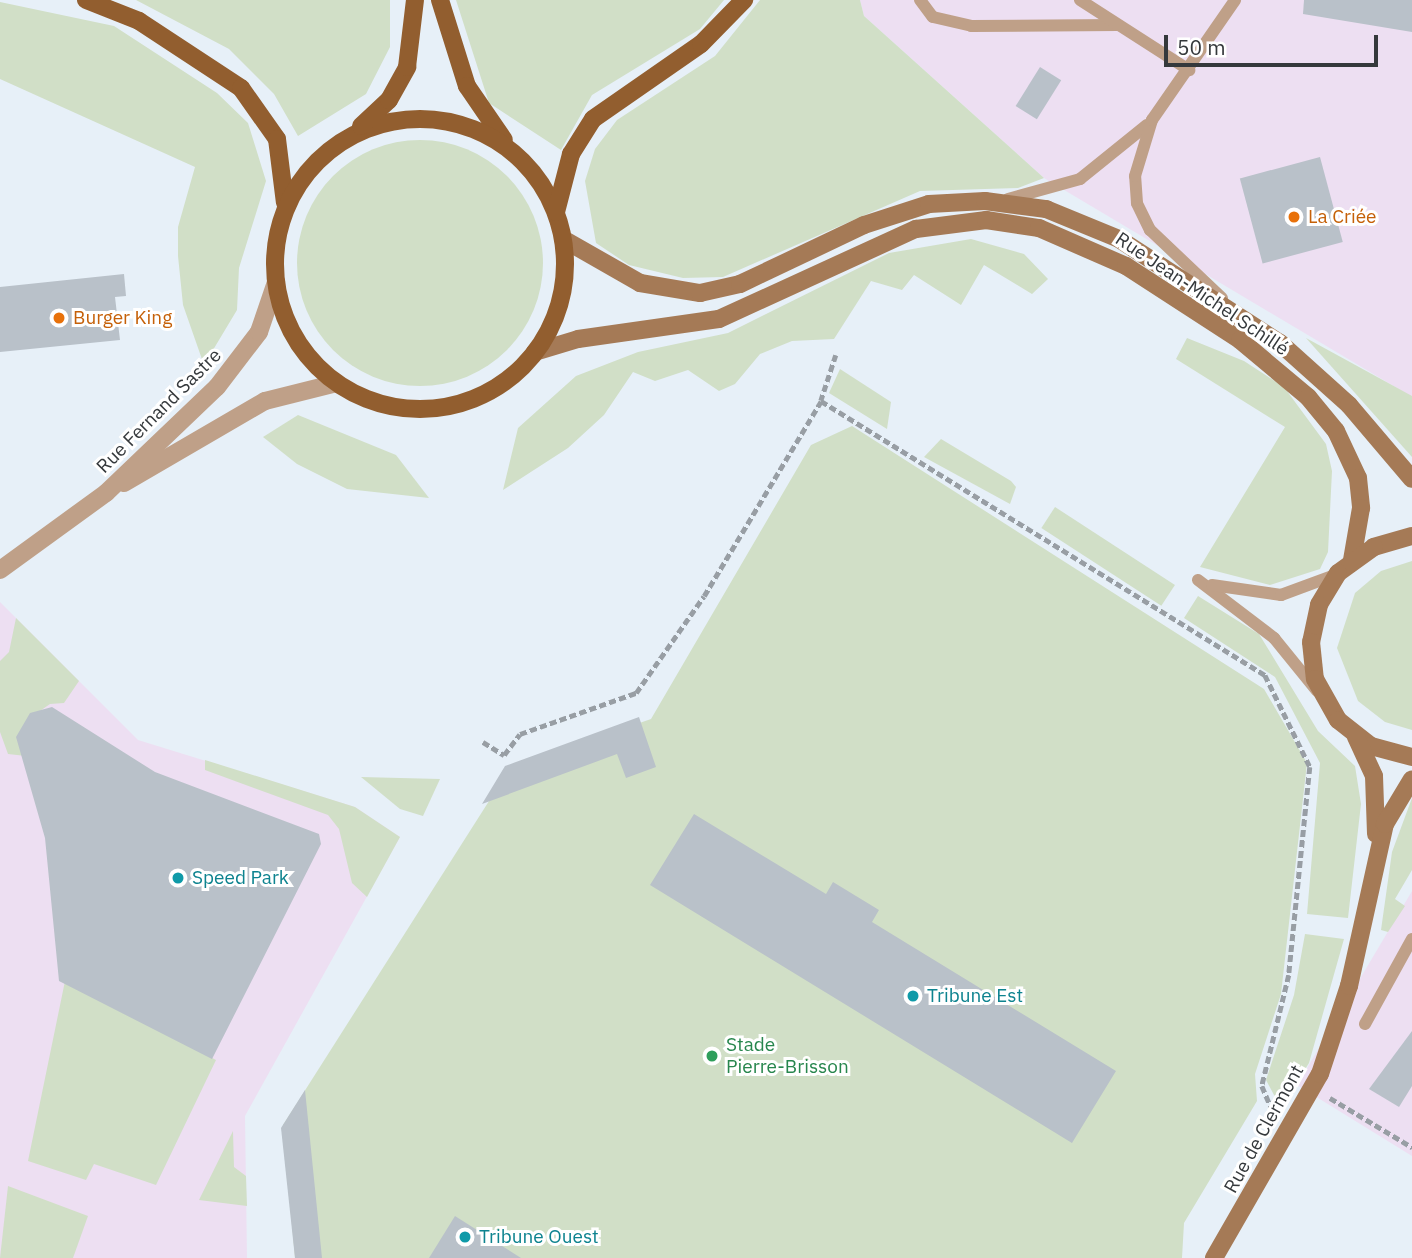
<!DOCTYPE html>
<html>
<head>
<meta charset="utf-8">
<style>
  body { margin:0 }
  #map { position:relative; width:1412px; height:1258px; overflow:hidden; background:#e7f0f8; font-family:"IBM Plex Sans",sans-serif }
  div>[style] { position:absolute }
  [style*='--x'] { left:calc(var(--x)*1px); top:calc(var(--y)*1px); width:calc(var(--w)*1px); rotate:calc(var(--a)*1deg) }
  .commercial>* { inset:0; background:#eddff2 }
  .green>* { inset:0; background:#d1dfc7; transform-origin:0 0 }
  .round { border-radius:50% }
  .building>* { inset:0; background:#b9c1c9; transform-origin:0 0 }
  .path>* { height:4.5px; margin-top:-2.25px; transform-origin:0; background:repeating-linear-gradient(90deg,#989ea4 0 7px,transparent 0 10.5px) }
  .lane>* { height:12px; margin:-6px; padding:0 6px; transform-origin:6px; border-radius:6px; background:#bfa088 }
  .street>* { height:18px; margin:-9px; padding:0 9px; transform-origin:9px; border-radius:9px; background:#bfa088 }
  .secondary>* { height:18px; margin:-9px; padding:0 9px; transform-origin:9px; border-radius:9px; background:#a57a56 }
  .primary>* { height:18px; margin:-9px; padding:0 9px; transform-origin:9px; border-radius:9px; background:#925e2f }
  .primary>.ring { margin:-9px; padding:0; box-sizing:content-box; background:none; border:18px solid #925e2f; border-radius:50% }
  .dots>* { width:19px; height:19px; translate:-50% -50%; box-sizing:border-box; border:4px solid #fff; border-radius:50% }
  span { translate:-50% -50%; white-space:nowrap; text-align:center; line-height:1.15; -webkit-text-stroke:6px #fff; paint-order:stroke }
  .food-label { font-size:19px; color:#c56008 }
  .left { translate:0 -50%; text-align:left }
  .street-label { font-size:19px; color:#35393c }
  .culture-label { font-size:19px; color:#0d838f }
  .leisure-label { font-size:19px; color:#27864d }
  .scale { position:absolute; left:1164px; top:35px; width:214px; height:32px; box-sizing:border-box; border:4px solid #35393c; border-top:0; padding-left:9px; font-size:21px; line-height:24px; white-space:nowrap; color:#35393c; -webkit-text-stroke:5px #fff; paint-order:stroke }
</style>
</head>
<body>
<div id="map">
  <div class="commercial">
    <i style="clip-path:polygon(860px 0,1412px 0,1412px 397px,1044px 178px,864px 16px)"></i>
    <i style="clip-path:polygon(0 602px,138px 740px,355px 807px,400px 837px,245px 1116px,247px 1258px,0 1258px)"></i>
    <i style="clip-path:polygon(1412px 891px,1412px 1156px,1297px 1085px)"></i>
  </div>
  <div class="green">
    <i style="clip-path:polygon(136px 0,390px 0,390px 47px,366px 94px,298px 136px,274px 94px,229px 49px)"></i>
    <i style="clip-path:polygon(456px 0,724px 0,700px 29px,592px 95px,561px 150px,489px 103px)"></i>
    <i style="clip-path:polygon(760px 0,860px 0,864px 16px,1044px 178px,1018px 188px,920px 191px,723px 277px,683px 278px,629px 265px,596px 243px,585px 181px,595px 149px,617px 120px,715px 56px)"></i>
    <i style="clip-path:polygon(0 2px,114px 26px,217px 93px,248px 123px,266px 181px,239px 268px,237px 310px,204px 365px,183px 305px,178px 256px,178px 227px,195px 167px,0 79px)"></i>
    <i class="round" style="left:297px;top:140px;width:246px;height:246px"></i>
    <i style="clip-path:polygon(971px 239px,1024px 254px,1048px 279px,1032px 294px,984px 265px,961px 305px,914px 275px,902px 290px,871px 281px,834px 339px,792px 341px,760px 354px,735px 384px,719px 391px,688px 370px,655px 381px,633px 372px,604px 415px,568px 448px,503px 490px,518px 428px,576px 376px,638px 352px,728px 333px,889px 253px)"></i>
    <i style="clip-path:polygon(1187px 338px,1244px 361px,1284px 387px,1326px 444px,1332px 471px,1328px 552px,1320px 569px,1270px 585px,1200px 567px,1285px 427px,1176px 359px)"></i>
    <i style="clip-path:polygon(1306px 338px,1412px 396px,1412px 457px)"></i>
    <i style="clip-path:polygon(840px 369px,891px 402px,887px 429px,829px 393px)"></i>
    <i style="clip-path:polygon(298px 415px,396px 455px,429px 498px,347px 489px,297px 464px,263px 437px)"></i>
    <i style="clip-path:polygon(852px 426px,1264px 689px,1307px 763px,1281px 994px,1255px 1074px,1257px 1101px,1184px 1223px,1182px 1258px,295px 1258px,283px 1125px,510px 768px,651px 719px,811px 445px)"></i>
    <i style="clip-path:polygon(941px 439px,1011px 481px,1016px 487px,1010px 504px,924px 457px)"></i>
    <i style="left:1055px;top:507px;width:143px;height:25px;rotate:33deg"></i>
    <i style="clip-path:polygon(1412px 561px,1412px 730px,1385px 722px,1358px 701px,1337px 648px,1355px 593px,1381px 571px)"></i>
    <i style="clip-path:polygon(1198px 596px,1259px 634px,1318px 731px,1355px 766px,1361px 804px,1348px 918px,1307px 914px,1320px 763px,1275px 677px,1184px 618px)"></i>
    <i style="clip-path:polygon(16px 618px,79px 681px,64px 703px,50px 704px,27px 720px,26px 756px,8px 754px,0 732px,0 661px,9px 652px)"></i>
    <i style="clip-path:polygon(205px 760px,355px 807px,400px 837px,367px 897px,352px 883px,339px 829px,328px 815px,205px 770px)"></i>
    <i style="clip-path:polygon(361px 777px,440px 779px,423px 816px,400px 809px)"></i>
    <i style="clip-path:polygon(1412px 798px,1412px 870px,1395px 899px,1405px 906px,1388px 932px,1381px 930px,1392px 852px)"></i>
    <i style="clip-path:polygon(1305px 934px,1344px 939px,1309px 1063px,1281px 1108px,1266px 1080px,1294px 995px)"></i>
    <i style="clip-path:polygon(65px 981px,216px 1060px,156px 1185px,94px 1164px,86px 1180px,28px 1161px)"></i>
    <i style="clip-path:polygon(233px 1131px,234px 1167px,246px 1176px,247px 1206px,199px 1200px)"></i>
    <i style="clip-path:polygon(8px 1186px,88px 1216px,73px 1258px,0 1258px)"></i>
  </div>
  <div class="building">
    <i style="clip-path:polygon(1304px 0,1412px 0,1412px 32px,1303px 14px)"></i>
    <i style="left:1040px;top:67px;width:25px;height:46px;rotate:32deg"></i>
    <i style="left:1320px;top:157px;width:88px;height:83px;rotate:75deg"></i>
    <i style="clip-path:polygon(124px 274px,126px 296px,115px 297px,120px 340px,0 352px,0 287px)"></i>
    <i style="clip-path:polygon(52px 707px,155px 772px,319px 834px,321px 844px,212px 1059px,59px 981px,45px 838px,16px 737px,30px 713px)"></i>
    <i style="clip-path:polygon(639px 717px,656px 767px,626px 778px,617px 754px,482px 804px,505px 766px)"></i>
    <i style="clip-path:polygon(694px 814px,826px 894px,833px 882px,879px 910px,872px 922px,1116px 1071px,1072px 1143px,650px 885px)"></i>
    <i style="clip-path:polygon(1412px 1031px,1412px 1086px,1399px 1107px,1369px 1089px)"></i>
    <i style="clip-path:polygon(305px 1090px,322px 1258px,295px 1258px,281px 1128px)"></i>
    <i style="clip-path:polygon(455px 1216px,521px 1258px,429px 1258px)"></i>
  </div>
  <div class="path">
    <i style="--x:836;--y:355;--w:48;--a:108.1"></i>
    <i style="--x:821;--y:401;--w:522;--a:31.68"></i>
    <i style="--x:1265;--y:675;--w:102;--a:63.9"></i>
    <i style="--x:1310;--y:767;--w:209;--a:95.8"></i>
    <i style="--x:1289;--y:975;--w:114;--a:103.7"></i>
    <i style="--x:1262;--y:1086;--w:28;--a:67"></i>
    <i style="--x:483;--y:742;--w:25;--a:32"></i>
    <i style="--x:504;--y:755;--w:26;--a:-53"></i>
    <i style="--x:520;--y:734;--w:123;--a:-19.5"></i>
    <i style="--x:636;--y:693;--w:118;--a:-55"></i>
    <i style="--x:704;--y:596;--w:227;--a:-59"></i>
    <i style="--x:1330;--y:1098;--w:96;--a:30.9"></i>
  </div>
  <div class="lane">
    <i style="--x:920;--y:0;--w:21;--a:53"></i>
    <i style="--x:933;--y:17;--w:39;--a:13"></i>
    <i style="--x:971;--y:26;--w:147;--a:-0.4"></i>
    <i style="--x:1080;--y:0;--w:130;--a:32.7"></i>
    <i style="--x:1008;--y:199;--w:75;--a:-15.5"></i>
    <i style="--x:1080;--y:179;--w:86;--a:-38.9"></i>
    <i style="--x:1222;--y:298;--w:99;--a:-136.6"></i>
    <i style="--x:1150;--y:230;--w:30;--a:-116"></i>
    <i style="--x:1137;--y:203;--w:27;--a:-94"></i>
    <i style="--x:1135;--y:176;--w:59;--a:-73.1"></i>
    <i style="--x:1152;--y:120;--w:146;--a:-55.3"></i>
    <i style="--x:1198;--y:580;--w:96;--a:37.3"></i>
    <i style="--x:1274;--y:638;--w:68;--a:50.9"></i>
    <i style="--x:1212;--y:585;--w:70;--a:8.2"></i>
    <i style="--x:1281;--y:595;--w:58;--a:-20.3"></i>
    <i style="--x:1365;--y:1024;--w:97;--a:-61.1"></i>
  </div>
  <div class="street">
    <i style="--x:124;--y:483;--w:163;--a:-30.2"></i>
    <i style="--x:265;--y:401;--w:74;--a:-14"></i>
    <i style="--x:0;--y:570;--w:131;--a:-36"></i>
    <i style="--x:106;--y:493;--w:153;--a:-43.7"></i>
    <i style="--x:217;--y:387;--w:69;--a:-52.6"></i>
    <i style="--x:259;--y:332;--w:53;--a:-71.2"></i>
  </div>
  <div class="secondary">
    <i style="--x:563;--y:239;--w:89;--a:29.7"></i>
    <i style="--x:640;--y:283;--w:61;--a:9.5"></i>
    <i style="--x:700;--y:293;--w:41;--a:-12.7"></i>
    <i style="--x:740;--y:284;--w:137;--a:-25.4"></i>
    <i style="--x:864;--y:225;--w:68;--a:-17.9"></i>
    <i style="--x:929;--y:204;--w:56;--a:-3.1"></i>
    <i style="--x:985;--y:201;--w:62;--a:7.5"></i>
    <i style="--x:1046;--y:209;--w:79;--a:22.3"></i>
    <i style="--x:1119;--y:239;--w:192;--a:32.9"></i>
    <i style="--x:1280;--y:343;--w:93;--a:41.9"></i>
    <i style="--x:1349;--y:405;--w:97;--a:49.6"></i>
    <i style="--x:535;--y:352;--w:45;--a:-16.8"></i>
    <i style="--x:578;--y:339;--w:142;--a:-8.1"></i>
    <i style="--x:719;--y:319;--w:217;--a:-24.6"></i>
    <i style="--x:916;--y:229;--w:71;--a:-7.3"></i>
    <i style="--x:986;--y:220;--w:54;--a:8.6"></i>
    <i style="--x:1039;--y:228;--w:95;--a:23.6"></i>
    <i style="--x:1126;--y:266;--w:136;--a:33"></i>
    <i style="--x:1240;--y:340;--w:89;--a:40"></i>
    <i style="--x:1308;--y:397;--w:44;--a:50.5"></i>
    <i style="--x:1336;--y:431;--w:52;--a:64.9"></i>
    <i style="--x:1358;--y:478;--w:30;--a:84"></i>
    <i style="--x:1361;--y:508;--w:53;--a:99.8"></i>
    <i style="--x:1412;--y:536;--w:40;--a:164"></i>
    <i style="--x:1374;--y:547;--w:44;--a:144.2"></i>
    <i style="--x:1338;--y:573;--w:37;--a:121"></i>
    <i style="--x:1319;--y:605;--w:38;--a:102"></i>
    <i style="--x:1311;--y:642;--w:37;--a:84"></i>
    <i style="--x:1315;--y:679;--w:47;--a:60.7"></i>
    <i style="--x:1338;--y:720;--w:42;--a:38.2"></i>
    <i style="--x:1371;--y:746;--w:42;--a:15"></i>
    <i style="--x:1356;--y:737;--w:43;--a:65.2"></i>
    <i style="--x:1374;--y:776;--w:58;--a:88"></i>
    <i style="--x:1214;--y:1258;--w:212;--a:-60.1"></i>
    <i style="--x:1320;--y:1074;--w:93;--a:-71.8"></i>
    <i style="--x:1349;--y:986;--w:166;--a:-77.5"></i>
    <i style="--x:1385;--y:824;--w:52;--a:-59"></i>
  </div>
  <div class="primary">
    <i style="--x:86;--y:0;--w:57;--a:21.6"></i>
    <i style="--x:139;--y:21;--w:122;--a:33.3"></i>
    <i style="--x:241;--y:88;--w:62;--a:54.8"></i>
    <i style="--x:277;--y:139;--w:64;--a:82.9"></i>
    <i style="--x:440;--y:0;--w:90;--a:72.6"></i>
    <i style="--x:467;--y:86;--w:65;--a:55.6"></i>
    <i class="ring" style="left:275px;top:119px;width:272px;height:272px"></i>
    <i style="--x:361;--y:126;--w:38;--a:-43"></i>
    <i style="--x:389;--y:100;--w:38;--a:-61"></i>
    <i style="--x:407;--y:67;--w:67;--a:-83.2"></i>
    <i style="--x:556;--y:212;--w:60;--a:-75.5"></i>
    <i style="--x:571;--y:154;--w:41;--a:-57.8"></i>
    <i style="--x:593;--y:119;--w:131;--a:-34.8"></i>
    <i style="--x:701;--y:44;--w:62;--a:-45.7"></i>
  </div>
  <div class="dots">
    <i style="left:1294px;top:217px;background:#e8710a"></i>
    <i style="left:59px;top:318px;background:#e8710a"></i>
    <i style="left:178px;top:878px;background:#0f9aa8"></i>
    <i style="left:913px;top:996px;background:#0f9aa8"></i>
    <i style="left:712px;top:1056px;background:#2e9e5b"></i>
    <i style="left:465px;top:1237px;background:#0f9aa8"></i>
  </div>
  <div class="food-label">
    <span class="left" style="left:1308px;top:217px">La Criée</span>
    <span class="left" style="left:73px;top:318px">Burger King</span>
  </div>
  <div class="street-label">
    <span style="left:1202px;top:294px;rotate:34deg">Rue Jean-Michel Schillé</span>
    <span style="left:159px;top:411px;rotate:-45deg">Rue Fernand Sastre</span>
    <span style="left:1264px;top:1129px;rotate:-61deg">Rue de Clermont</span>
  </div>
  <div class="culture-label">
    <span class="left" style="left:192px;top:878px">Speed Park</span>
    <span class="left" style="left:927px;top:996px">Tribune Est</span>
    <span class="left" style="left:479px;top:1237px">Tribune Ouest</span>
  </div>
  <div class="leisure-label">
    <span class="left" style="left:726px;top:1056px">Stade<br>Pierre-Brisson</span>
  </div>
  <div class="scale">50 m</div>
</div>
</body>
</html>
